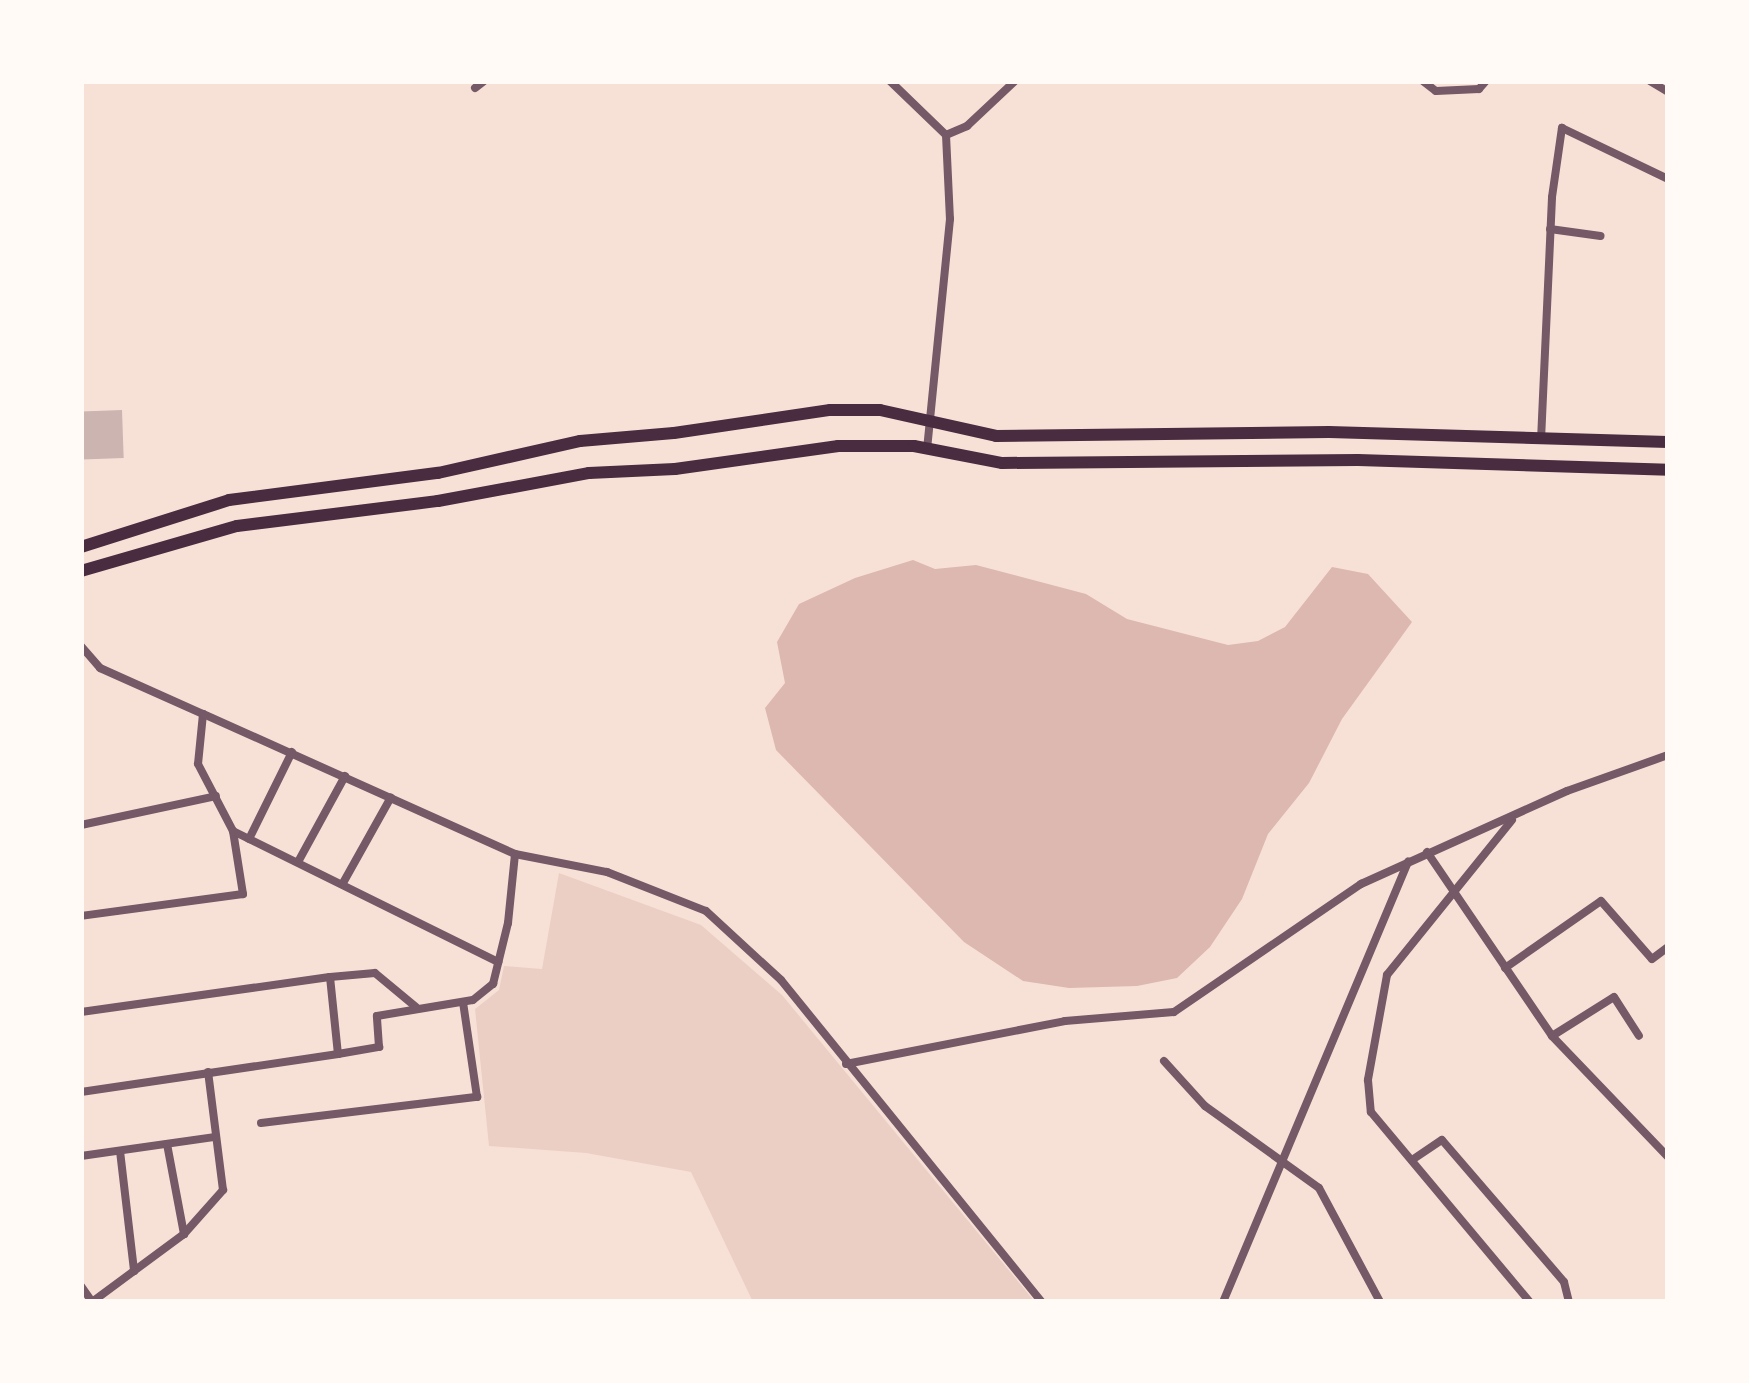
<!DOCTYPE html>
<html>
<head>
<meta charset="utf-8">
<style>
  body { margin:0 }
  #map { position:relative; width:1749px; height:1383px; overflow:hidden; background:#f7e1d7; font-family:Spectral,serif }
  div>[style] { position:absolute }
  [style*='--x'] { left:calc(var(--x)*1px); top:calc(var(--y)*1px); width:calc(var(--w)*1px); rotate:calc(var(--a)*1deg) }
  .green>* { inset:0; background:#ebcfc5 }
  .water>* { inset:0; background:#dcb8b0 }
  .building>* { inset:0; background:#ccb4b1; transform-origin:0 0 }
  .minor>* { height:8px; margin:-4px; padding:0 4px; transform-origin:4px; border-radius:4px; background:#755966 }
  .primary>* { height:12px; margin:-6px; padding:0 6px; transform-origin:6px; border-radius:6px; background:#4a2c40 }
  span { translate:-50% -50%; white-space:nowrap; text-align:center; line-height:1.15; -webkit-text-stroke:9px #fffaf5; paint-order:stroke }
  .frame { position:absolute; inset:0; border:84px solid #fffaf5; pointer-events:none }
</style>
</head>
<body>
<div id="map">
  <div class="green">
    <i style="clip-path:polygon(559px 873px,701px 925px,782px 995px,1035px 1302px,753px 1302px,691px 1172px,586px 1153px,489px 1146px,475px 1009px,499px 990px,504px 966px,542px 969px)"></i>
  </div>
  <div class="water">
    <i style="clip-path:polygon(913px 560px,935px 569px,976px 565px,1086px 594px,1127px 619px,1228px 645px,1258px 641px,1285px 627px,1332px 567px,1368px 574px,1412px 622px,1342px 719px,1309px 783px,1268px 834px,1242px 899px,1210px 947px,1177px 978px,1137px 986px,1069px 988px,1023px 981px,964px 942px,776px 750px,765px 708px,785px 683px,777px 642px,799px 604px,855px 578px)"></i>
  </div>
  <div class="building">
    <i style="left:122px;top:410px;width:48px;height:41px;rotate:88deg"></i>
  </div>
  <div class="minor">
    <i style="--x:890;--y:81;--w:78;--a:44"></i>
    <i style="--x:946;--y:135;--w:84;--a:87.3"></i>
    <i style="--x:950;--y:219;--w:230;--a:95.7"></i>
    <i style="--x:1423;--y:81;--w:16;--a:38"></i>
    <i style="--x:1436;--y:91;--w:43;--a:-2.7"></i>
    <i style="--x:1479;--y:89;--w:11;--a:-49"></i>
    <i style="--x:1650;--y:81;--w:21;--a:31"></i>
    <i style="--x:475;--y:88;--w:11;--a:-38"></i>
    <i style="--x:946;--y:135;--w:23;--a:-23"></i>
    <i style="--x:967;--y:126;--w:66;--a:-43.2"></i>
    <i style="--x:1550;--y:229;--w:51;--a:7.8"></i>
    <i style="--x:1541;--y:440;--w:243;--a:-87.4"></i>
    <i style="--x:1552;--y:197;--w:70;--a:-81.8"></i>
    <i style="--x:1562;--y:128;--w:118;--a:25.7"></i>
    <i style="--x:81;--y:646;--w:29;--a:49"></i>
    <i style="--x:100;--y:668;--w:113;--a:24.1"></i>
    <i style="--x:203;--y:714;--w:50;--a:95.7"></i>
    <i style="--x:198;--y:764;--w:76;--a:62.4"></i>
    <i style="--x:233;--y:831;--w:64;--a:81"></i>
    <i style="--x:243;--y:894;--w:163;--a:172.3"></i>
    <i style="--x:1512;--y:820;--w:199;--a:128.9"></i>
    <i style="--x:1387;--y:975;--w:107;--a:100.3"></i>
    <i style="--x:1368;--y:1080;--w:32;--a:85"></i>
    <i style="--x:1371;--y:1112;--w:248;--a:50.1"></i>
    <i style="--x:81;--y:825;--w:138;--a:-12.1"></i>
    <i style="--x:233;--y:831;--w:296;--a:26.3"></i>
    <i style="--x:249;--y:839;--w:97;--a:-63.7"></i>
    <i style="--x:1427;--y:852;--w:222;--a:55.8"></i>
    <i style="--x:1552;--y:1036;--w:168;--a:46.2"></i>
    <i style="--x:515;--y:854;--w:94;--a:11.1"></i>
    <i style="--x:607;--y:872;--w:106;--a:21.5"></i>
    <i style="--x:706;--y:911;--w:102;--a:42.6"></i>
    <i style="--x:781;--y:980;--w:414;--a:51"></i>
    <i style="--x:298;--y:862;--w:98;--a:-61.3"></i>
    <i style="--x:343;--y:883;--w:98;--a:-60.8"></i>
    <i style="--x:1505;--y:968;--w:117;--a:-34.9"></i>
    <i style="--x:1601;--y:901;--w:77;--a:48.7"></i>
    <i style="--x:1652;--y:959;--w:20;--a:-37"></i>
    <i style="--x:330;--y:977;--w:45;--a:-5.1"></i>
    <i style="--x:375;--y:973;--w:53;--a:39.7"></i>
    <i style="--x:81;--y:1012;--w:251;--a:-8"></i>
    <i style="--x:330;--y:977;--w:77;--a:84.1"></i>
    <i style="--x:338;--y:1054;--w:42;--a:-9.7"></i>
    <i style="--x:379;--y:1047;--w:31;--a:-94"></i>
    <i style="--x:377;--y:1016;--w:97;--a:-9.5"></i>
    <i style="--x:473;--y:1000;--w:26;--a:-39"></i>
    <i style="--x:493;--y:984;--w:63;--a:-76.2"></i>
    <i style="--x:508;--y:923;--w:69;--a:-84.2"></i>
    <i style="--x:515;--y:854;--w:342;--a:-155.8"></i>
    <i style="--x:1552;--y:1036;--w:73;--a:-32.2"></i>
    <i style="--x:1614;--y:997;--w:46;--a:57.3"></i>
    <i style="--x:1164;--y:1061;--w:61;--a:47.7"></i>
    <i style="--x:1205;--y:1106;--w:140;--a:35.7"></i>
    <i style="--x:1319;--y:1188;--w:129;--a:61.8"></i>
    <i style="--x:846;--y:1064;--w:223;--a:-11.1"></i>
    <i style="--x:1065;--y:1021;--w:109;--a:-4.7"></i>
    <i style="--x:1174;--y:1012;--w:227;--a:-34.4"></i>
    <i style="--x:1361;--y:884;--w:226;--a:-24.3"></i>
    <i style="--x:1567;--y:791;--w:107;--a:-19.6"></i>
    <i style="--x:81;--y:1092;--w:260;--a:-8.4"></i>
    <i style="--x:261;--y:1123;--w:218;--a:-6.9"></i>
    <i style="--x:477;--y:1097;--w:96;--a:-98.4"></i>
    <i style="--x:167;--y:1144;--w:92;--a:79.3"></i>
    <i style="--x:120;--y:1151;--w:121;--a:83.3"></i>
    <i style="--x:81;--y:1156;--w:134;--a:-8.1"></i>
    <i style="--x:1412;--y:1160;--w:36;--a:-34"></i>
    <i style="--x:1442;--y:1140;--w:187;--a:49.3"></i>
    <i style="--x:1564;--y:1282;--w:21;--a:76"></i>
    <i style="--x:81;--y:1286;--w:19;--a:55"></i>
    <i style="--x:92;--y:1302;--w:114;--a:-36.5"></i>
    <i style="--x:184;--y:1234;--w:59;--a:-48.4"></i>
    <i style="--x:223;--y:1190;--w:119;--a:-97.2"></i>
    <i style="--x:1223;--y:1302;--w:478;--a:-67.2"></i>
  </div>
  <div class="primary">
    <i style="--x:81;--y:547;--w:155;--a:-17.6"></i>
    <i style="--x:229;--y:500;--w:211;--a:-7.4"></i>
    <i style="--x:438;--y:473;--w:146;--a:-12.7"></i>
    <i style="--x:580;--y:441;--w:94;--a:-4.9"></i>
    <i style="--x:674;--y:433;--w:158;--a:-8.4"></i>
    <i style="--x:830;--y:410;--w:50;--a:0"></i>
    <i style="--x:880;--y:410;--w:119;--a:12.6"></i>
    <i style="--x:996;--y:436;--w:333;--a:-0.7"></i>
    <i style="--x:1329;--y:432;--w:339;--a:1.7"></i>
    <i style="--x:81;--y:571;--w:162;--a:-16.1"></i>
    <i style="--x:237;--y:526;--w:203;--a:-7.1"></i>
    <i style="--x:438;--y:501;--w:154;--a:-10.5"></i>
    <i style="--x:589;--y:473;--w:86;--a:-2.7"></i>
    <i style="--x:675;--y:469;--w:165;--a:-8"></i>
    <i style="--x:838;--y:446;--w:76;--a:0"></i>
    <i style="--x:914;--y:446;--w:90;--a:10.9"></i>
    <i style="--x:1002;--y:463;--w:356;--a:-0.5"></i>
    <i style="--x:1358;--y:460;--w:310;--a:1.8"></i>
  </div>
  <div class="frame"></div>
</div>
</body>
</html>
